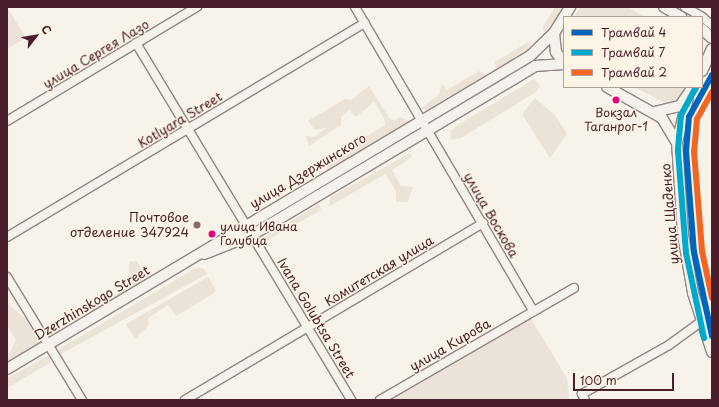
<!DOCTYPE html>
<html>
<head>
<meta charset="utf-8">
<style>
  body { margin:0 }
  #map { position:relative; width:719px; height:407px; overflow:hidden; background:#f7f3ea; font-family:"Playpen Sans",sans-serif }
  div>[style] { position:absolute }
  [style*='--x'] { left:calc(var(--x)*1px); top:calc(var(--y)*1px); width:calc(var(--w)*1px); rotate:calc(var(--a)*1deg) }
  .built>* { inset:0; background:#ebe3d9 }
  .green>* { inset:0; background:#ebe2d8 }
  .roads { filter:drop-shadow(1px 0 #908684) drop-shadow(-1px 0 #908684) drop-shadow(0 1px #908684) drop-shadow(0 -1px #908684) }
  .minor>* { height:8px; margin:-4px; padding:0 4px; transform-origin:4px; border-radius:4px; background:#f5f2ec }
  .major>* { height:10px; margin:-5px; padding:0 5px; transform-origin:5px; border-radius:5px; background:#f5f2ec }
  .tram-1>* { height:6px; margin:-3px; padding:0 3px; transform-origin:3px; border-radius:3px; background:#0065bd }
  .tram-2>* { height:6px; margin:-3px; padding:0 3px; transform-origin:3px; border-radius:3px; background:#00a9ce }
  .tram-3>* { height:6px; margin:-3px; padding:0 3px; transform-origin:3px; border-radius:3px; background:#f26522 }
  .dots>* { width:11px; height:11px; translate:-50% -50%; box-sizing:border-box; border:2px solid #fcf5e5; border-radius:50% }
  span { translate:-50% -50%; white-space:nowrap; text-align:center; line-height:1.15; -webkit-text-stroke:3px #fcf5e5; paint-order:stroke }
  .bus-label { font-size:12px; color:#4a1f2b }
  .left { translate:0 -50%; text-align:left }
  .street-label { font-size:13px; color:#4a1f2b }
  .poi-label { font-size:13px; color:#4a1f2b }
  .right { translate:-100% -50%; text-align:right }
  .frame { position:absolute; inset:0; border:8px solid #4a1f2b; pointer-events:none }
  .legend { position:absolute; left:563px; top:16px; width:140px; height:72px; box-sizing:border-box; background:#fcf5e5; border:1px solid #b59f9b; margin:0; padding:5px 7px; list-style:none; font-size:12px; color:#4a1f2b }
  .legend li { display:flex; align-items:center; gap:8px; height:20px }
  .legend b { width:20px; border:1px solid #b59f9b }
  .north { position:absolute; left:16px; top:16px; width:40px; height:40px; -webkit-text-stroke:3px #fcf5e5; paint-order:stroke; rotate:59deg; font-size:11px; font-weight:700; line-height:16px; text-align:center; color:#4a1f2b }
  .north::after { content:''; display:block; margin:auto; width:14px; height:18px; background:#4a1f2b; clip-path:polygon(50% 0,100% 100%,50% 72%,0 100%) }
  .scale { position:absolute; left:573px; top:373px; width:101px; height:18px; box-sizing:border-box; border:2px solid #4a1f2b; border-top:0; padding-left:5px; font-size:12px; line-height:14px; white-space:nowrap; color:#4a1f2b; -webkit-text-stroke:3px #fcf5e5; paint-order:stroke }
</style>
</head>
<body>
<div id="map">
  <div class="built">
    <i style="clip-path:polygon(7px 7px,26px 38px,7px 49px)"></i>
    <i style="clip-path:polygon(528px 314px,567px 378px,569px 400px,383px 400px)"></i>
  </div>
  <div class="green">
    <i style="clip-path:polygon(555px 7px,563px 7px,544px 36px,543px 27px)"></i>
    <i style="clip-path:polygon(580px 7px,627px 7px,646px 17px,574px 17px)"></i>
    <i style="clip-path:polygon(528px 42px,531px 43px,528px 50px,514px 57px,514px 62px,496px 70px,495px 62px)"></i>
    <i style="clip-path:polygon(479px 71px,487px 76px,482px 80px,457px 96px,448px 96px,429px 111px,422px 108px,439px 94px,442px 83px,447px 90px)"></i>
    <i style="clip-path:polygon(534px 79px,540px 86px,536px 92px,461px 138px,451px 140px,450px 131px,456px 126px)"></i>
    <i style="clip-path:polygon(369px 86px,389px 118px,394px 121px,400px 117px,410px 122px,327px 170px,326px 160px,385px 125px,384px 118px,374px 102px,356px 117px,349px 110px,341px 117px,341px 125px,309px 146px,306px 136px,314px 137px,326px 128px,315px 130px,308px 121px,345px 99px,351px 100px)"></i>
    <i style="clip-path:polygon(634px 87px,685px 87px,678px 101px,669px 105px)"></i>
    <i style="clip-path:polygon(535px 98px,555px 115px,567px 134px,550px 158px,522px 114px)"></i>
    <i style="clip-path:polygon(417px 129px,417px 132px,255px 226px)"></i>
    <i style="clip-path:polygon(410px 153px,412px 157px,392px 170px,401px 186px,413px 187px,408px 202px,396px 202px,396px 191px,385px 174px,328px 207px,331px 197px)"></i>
    <i style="clip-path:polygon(319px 204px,321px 210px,261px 244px,260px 240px)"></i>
    <i style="clip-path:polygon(137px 261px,142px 271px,150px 278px,76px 324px,75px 319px,130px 286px,129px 262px)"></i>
    <i style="clip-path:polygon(196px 268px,203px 268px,207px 274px,59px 355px,59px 349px)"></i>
    <i style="clip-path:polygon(208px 277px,216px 290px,213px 294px,176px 316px,168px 305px,148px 318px,148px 326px,135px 339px,126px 324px)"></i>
    <i style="clip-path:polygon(7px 303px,27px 320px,39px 341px,38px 346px,10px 363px,7px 359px,16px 340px,7px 325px)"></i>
    <i style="clip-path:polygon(50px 355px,50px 363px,7px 388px,7px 378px)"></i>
    <i style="clip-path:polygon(440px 379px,444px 385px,449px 382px,457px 395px,447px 400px,427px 400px,421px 389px)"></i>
  </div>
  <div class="roads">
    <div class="minor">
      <i style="--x:355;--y:7;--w:352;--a:59.6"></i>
      <i style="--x:685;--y:7;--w:20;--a:30"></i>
      <i style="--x:702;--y:17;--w:13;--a:39"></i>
      <i style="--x:136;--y:43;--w:417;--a:58.9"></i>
      <i style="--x:7;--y:121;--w:222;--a:-31"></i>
      <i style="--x:7;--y:237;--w:417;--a:-30.9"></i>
      <i style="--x:7;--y:277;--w:144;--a:58.6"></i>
      <i style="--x:185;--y:400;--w:347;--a:-30.7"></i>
      <i style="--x:380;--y:400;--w:224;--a:-30"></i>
      <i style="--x:585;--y:400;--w:7;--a:-117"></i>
      <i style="--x:582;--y:394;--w:100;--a:-29.4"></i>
      <i style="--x:669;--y:345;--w:39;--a:-36"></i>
    </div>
    <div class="major">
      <i style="--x:664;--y:7;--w:20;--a:30"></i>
      <i style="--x:702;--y:29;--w:13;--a:42"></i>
      <i style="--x:564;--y:63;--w:14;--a:-126"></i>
      <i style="--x:556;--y:52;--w:19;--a:-96"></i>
      <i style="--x:554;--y:33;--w:31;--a:-58"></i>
      <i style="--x:702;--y:71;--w:24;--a:-66"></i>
      <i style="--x:607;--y:87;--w:63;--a:29.4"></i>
      <i style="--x:662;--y:118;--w:27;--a:59"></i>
      <i style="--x:688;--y:98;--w:45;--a:104"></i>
      <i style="--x:677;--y:142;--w:93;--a:86.3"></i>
      <i style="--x:683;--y:235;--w:59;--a:80.2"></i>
      <i style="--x:693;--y:293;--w:62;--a:72.1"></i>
      <i style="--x:654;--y:112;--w:27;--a:-13"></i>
      <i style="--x:680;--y:106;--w:23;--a:-56"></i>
      <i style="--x:204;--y:254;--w:52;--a:-21.6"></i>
      <i style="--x:252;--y:235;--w:330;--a:-30.8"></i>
      <i style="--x:535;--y:66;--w:29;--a:-4"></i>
      <i style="--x:7;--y:369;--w:610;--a:-30.9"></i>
      <i style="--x:530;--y:56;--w:33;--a:-44"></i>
    </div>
  </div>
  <div class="tram-1">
    <i style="--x:712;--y:75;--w:48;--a:118.7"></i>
    <i style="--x:689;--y:117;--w:34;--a:95"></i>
    <i style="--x:686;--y:151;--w:101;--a:85.5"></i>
    <i style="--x:694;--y:252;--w:86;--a:77.9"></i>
  </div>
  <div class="tram-2">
    <i style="--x:696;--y:87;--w:32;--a:118"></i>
    <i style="--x:681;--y:115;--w:36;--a:95"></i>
    <i style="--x:678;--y:151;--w:102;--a:85.5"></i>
    <i style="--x:686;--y:253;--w:87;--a:78"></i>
  </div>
  <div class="tram-3">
    <i style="--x:712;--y:92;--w:31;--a:119"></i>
    <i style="--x:697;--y:119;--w:32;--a:95"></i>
    <i style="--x:694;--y:151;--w:100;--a:85.4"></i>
    <i style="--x:702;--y:251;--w:48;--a:78"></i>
  </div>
  <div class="dots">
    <i style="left:616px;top:100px;background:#e5007d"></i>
    <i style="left:197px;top:225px;background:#87696e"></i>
    <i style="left:212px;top:234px;background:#e5007d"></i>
  </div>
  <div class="bus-label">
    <span style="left:616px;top:120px">Вокзал<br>Таганрог-1</span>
    <span class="left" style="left:220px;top:234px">улица Ивана<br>Голубца</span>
  </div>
  <div class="street-label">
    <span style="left:96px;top:54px;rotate:-31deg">улица Сергея Лазо</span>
    <span style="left:180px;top:120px;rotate:-31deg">Kotlyara Street</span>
    <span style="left:308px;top:171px;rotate:-31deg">улица Дзержинского</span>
    <span style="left:670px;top:214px;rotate:-95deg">улица Щаденко</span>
    <span style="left:491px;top:215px;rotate:60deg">улица Воскова</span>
    <span style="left:379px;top:271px;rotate:-31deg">Комитетская улица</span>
    <span style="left:92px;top:303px;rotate:-31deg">Dzerzhinskogo Street</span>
    <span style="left:316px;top:318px;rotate:59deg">Ivana Golubtsa Street</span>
    <span style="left:450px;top:345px;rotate:-30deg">улица Кирова</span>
  </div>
  <div class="poi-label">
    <span class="right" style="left:189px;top:225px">Почтовое<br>отделение 347924</span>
  </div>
  <div class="frame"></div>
  <ul class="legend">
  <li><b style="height:5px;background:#0065bd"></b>Трамвай 4</li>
  <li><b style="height:5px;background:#00a9ce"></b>Трамвай 7</li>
  <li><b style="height:5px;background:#f26522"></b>Трамвай 2</li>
  </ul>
  <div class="north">С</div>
  <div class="scale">100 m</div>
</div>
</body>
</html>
